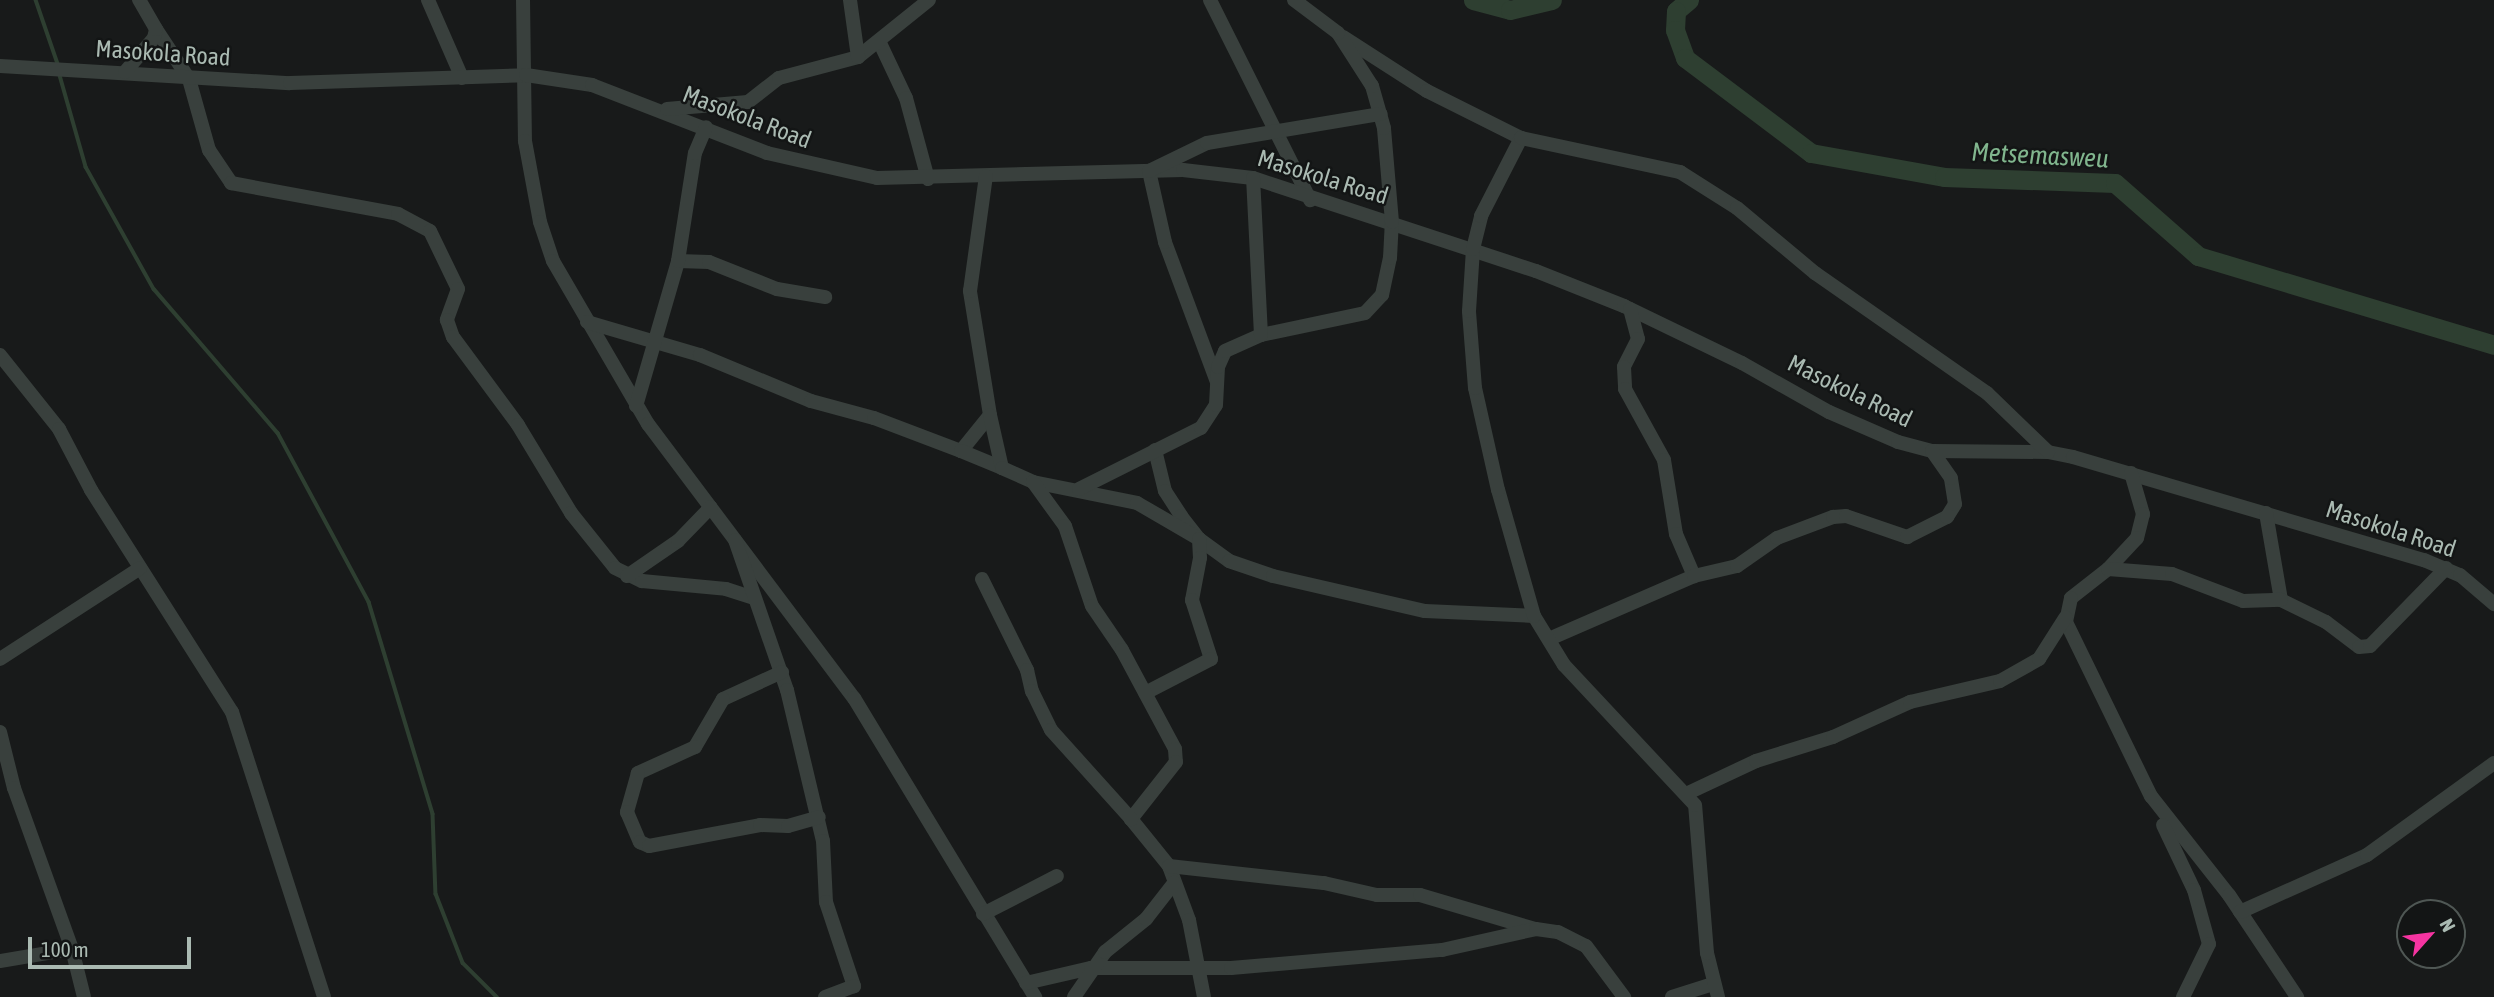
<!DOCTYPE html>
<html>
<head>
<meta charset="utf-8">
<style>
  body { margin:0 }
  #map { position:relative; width:2494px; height:997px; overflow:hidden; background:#181a1a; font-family:"Asap Condensed",sans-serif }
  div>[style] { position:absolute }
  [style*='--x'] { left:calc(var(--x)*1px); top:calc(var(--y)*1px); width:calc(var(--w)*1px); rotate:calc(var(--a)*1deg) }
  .stream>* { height:3.5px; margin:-1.75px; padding:0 1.75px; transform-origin:1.75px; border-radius:1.75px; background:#2e3f31 }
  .river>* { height:19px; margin:-9.5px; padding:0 9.5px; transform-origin:9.5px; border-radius:9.5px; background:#2e3f31 }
  .minor>* { height:14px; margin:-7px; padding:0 7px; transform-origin:7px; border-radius:7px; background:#39403d }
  span { translate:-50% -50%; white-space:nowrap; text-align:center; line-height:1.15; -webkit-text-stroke:5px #131515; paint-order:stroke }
  .street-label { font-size:24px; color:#aabab2 }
  .water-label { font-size:26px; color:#81b68e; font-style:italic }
  .north { position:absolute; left:2396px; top:899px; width:70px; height:70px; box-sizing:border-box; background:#131515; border:2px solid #4f5754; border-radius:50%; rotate:62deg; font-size:19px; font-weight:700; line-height:28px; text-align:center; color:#aabab2 }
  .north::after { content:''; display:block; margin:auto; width:24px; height:32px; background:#f634a1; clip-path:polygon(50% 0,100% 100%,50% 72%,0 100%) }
  .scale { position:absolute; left:28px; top:937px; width:163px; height:32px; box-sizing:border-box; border:4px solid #aabab2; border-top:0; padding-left:9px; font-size:21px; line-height:24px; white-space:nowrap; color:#aabab2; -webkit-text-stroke:5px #131515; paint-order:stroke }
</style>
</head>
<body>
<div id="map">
  <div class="stream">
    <i style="--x:36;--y:0;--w:68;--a:71"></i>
    <i style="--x:59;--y:72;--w:99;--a:74.1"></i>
    <i style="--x:86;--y:167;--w:140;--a:60.9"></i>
    <i style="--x:154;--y:289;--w:190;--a:49.3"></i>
    <i style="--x:278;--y:433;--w:192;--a:61.7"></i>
    <i style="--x:369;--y:602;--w:221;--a:73.2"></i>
    <i style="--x:433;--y:814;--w:80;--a:87.9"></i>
    <i style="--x:436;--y:894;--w:74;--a:68.6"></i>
    <i style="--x:463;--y:963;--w:48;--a:45"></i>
  </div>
  <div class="river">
    <i style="--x:1473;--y:0;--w:38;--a:15"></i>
    <i style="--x:1510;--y:10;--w:43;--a:-13.4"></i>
    <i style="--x:1689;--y:0;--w:17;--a:140"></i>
    <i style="--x:1676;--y:11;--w:19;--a:93"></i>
    <i style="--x:1675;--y:30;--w:30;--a:70"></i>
    <i style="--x:1685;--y:58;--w:158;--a:37"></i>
    <i style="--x:1811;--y:153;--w:135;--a:10.2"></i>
    <i style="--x:1944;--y:177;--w:171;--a:2"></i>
    <i style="--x:2115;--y:183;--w:111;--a:41.3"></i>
    <i style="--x:2198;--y:256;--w:309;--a:16.7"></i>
  </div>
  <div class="minor">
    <i style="--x:428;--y:0;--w:85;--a:66.4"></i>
    <i style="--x:523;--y:0;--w:141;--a:89.2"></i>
    <i style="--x:525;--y:141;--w:82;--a:79.5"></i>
    <i style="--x:540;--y:222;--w:41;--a:71.6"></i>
    <i style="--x:553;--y:261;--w:189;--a:59.8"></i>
    <i style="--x:648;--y:424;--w:343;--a:53.1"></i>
    <i style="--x:854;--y:698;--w:350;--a:58.8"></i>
    <i style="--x:1210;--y:0;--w:224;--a:63.4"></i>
    <i style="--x:156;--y:29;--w:60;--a:56.6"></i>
    <i style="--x:189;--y:79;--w:74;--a:74.3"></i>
    <i style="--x:209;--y:150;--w:40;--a:56"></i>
    <i style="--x:231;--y:183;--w:170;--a:10.5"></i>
    <i style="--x:398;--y:214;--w:36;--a:28"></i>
    <i style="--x:430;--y:231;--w:64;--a:64.2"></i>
    <i style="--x:458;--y:289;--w:33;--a:110"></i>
    <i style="--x:447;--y:320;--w:18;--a:71"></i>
    <i style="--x:453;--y:337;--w:109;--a:53.5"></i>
    <i style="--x:518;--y:425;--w:103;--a:58.9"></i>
    <i style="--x:571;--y:513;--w:70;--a:51.3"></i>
    <i style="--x:615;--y:568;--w:30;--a:26"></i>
    <i style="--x:642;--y:581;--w:84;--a:5.4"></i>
    <i style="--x:726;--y:589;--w:28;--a:18"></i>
    <i style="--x:1343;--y:37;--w:100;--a:32.7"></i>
    <i style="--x:1427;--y:91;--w:105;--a:26.6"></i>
    <i style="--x:879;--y:41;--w:63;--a:64.7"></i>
    <i style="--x:906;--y:98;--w:84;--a:74.8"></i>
    <i style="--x:858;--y:57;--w:91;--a:-38.8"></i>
    <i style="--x:0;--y:66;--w:290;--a:3.4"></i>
    <i style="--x:290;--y:83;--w:236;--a:-1.9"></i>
    <i style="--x:526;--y:75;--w:67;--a:8.6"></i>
    <i style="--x:592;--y:85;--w:188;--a:21.2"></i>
    <i style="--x:767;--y:153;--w:113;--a:12.8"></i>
    <i style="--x:877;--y:178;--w:306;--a:-1.5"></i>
    <i style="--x:1183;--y:170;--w:70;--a:6.5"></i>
    <i style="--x:1253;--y:178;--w:298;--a:18.2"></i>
    <i style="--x:1536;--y:271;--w:95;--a:21.7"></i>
    <i style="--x:1624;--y:306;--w:131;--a:25.8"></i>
    <i style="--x:1742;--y:363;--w:100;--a:29.4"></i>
    <i style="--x:1829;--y:412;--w:75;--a:23.5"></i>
    <i style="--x:1898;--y:442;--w:35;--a:15"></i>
    <i style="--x:1932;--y:451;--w:116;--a:0.5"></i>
    <i style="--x:2048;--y:452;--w:25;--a:11"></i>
    <i style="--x:2073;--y:457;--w:366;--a:16.4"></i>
    <i style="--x:2424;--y:560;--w:39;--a:23"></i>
    <i style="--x:2460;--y:575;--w:45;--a:40.5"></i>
    <i style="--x:125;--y:72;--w:45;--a:-49.5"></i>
    <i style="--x:154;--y:38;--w:9;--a:-77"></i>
    <i style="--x:156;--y:29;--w:34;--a:-120"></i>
    <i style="--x:667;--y:109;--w:81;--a:-4.9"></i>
    <i style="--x:748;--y:102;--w:39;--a:-38"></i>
    <i style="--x:779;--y:78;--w:82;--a:-14.9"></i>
    <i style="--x:858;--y:57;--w:58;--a:-98"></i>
    <i style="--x:678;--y:261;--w:31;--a:2"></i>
    <i style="--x:709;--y:262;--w:73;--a:21.7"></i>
    <i style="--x:777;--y:289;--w:49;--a:9.5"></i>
    <i style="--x:1630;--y:309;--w:31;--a:75"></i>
    <i style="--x:1638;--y:339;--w:31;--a:117"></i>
    <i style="--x:1624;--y:367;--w:22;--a:87"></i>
    <i style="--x:1625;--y:389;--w:81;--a:61.2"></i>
    <i style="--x:1664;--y:460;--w:75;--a:80.8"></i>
    <i style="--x:1676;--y:534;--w:46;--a:66.8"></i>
    <i style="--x:587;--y:322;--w:118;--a:16.3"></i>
    <i style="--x:700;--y:355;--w:120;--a:22.5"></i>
    <i style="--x:811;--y:401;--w:65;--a:15.1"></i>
    <i style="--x:874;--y:418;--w:93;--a:20.8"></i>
    <i style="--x:961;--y:451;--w:46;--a:-51.1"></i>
    <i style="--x:990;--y:415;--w:126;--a:-99.2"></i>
    <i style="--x:970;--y:291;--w:116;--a:-82.1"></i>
    <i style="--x:1261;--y:335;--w:106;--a:-11.9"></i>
    <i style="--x:1365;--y:313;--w:25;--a:-47"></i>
    <i style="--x:1382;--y:295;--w:38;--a:-78"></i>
    <i style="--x:1390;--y:258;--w:36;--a:-87"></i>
    <i style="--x:1392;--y:222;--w:94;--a:-94.9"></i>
    <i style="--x:1384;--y:128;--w:44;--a:-105.9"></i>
    <i style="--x:1372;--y:86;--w:63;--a:-122.7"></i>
    <i style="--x:1338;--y:33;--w:55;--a:-143.1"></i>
    <i style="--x:0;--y:355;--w:95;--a:51.4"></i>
    <i style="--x:59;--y:429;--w:69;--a:62.3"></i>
    <i style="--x:91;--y:490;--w:263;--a:57.6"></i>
    <i style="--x:232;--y:712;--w:299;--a:72.1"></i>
    <i style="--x:1217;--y:382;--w:149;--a:-110.4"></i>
    <i style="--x:1165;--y:242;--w:73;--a:-102.7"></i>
    <i style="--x:1149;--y:171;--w:64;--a:-25.8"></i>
    <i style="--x:1207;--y:143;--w:176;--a:-9.5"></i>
    <i style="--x:636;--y:406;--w:151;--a:-73.8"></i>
    <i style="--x:678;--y:261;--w:109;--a:-81.1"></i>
    <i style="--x:695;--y:153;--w:28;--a:-67"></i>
    <i style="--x:1155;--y:450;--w:42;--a:76.3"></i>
    <i style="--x:1165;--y:491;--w:30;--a:57"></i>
    <i style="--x:1181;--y:516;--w:29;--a:52"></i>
    <i style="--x:1199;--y:539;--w:37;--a:36"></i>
    <i style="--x:1229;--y:561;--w:46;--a:18.8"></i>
    <i style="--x:1273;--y:576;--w:156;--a:13"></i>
    <i style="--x:1425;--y:611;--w:109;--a:2.6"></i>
    <i style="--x:961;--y:451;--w:44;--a:22.5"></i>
    <i style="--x:1002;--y:468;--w:54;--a:-102.8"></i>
    <i style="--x:1002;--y:468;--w:34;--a:24"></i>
    <i style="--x:1033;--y:482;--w:106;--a:11.4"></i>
    <i style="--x:1137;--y:503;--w:72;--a:30.1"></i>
    <i style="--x:1199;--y:539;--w:19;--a:87"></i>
    <i style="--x:1200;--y:558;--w:43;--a:100.8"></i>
    <i style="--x:1192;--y:600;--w:62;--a:72.1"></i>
    <i style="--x:1211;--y:659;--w:74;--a:152.7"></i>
    <i style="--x:2131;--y:473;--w:43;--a:73.7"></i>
    <i style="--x:2143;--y:514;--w:25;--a:104"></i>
    <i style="--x:2137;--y:538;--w:42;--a:133.1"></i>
    <i style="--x:2108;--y:569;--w:47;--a:141.9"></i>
    <i style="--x:2071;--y:598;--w:25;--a:102"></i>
    <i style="--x:2066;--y:622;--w:194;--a:64"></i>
    <i style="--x:2151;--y:796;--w:126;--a:51.8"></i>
    <i style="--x:2229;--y:895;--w:123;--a:56.3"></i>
    <i style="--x:1033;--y:482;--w:54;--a:54"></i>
    <i style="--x:1065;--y:526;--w:84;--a:71.4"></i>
    <i style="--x:1092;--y:606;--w:53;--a:55.7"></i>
    <i style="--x:1122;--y:650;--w:112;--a:61.8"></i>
    <i style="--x:1175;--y:749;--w:13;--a:86"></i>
    <i style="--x:1176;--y:762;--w:73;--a:128.3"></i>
    <i style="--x:1131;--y:819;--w:60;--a:51"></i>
    <i style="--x:1169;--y:866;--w:58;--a:69.7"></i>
    <i style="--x:1189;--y:920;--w:78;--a:79"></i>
    <i style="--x:1079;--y:489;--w:136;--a:-26.6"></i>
    <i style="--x:1201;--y:428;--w:27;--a:-57"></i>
    <i style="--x:1216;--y:405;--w:38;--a:-87"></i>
    <i style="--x:1218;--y:367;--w:17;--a:-66"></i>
    <i style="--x:1225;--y:351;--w:39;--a:-24"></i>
    <i style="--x:1261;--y:335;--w:157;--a:-92.9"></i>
    <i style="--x:2266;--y:513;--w:88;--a:80.2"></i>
    <i style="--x:2281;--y:600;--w:50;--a:26.1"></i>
    <i style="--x:2326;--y:622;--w:41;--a:37.1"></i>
    <i style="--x:2359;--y:647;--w:11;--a:-5"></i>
    <i style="--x:2370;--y:646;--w:109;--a:-45.7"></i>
    <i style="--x:735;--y:540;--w:159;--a:70.9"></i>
    <i style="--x:787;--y:690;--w:155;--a:76.6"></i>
    <i style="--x:823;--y:841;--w:61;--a:87.2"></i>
    <i style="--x:826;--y:902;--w:89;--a:71.6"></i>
    <i style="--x:854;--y:986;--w:31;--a:159"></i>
    <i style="--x:2108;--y:569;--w:64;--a:4.5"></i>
    <i style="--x:2172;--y:574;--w:76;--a:20.8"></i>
    <i style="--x:2243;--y:601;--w:38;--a:-2"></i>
    <i style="--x:627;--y:576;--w:62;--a:-34.5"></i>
    <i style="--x:678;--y:541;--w:47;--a:-45.9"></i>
    <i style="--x:982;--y:579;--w:102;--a:63.7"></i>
    <i style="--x:1027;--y:670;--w:22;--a:77"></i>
    <i style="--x:1032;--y:691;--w:43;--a:64"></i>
    <i style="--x:1051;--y:730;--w:120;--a:48"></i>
    <i style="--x:1549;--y:639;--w:158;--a:-23.5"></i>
    <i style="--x:1694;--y:576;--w:44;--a:-13.1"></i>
    <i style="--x:1737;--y:566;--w:49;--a:-35"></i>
    <i style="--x:1777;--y:538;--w:60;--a:-20.6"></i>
    <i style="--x:1833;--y:517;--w:13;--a:-4"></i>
    <i style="--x:1846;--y:516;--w:65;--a:19"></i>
    <i style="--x:1907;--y:537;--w:45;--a:-26.6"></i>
    <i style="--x:1947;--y:517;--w:15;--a:-58"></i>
    <i style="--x:1955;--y:504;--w:26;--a:-99"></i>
    <i style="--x:1951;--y:478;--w:33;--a:-125"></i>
    <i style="--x:0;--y:659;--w:167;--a:-33"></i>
    <i style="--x:782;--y:672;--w:65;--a:155.4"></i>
    <i style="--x:723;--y:699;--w:56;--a:120.3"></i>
    <i style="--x:695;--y:747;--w:63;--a:155.5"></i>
    <i style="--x:638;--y:773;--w:41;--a:105.8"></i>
    <i style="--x:627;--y:812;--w:33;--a:67"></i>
    <i style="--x:640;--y:842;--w:10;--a:24"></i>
    <i style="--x:649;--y:846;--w:113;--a:-10.7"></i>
    <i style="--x:760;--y:825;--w:28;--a:2"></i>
    <i style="--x:788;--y:826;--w:32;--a:-16"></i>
    <i style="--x:0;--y:732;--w:58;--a:76"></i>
    <i style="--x:14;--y:788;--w:171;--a:70.2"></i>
    <i style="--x:72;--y:949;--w:49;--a:76"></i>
    <i style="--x:1688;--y:793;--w:75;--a:-25.2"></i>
    <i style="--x:1756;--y:761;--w:81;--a:-17.3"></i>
    <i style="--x:1833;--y:737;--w:85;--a:-24.4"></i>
    <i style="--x:1910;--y:702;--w:92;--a:-13.1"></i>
    <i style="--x:2000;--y:681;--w:45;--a:-29.4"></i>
    <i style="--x:2039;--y:659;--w:49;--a:-57.6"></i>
    <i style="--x:2163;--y:825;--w:72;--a:64.5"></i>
    <i style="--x:2194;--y:890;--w:56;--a:74.5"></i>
    <i style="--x:2209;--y:944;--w:59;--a:116.1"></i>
    <i style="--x:1169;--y:866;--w:156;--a:6.3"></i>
    <i style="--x:1324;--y:883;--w:54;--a:12.8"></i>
    <i style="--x:1377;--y:895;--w:43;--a:0"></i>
    <i style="--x:1420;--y:895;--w:120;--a:16.5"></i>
    <i style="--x:2240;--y:912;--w:139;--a:-24.2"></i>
    <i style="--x:2367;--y:855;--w:157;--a:-35.9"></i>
    <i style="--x:983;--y:914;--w:83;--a:-27.2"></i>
    <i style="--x:0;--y:961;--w:73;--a:-9.5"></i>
    <i style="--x:1026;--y:983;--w:67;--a:-13"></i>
    <i style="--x:1091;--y:968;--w:140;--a:0"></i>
    <i style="--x:1231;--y:968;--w:212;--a:-4.9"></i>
    <i style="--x:1442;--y:950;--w:96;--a:-12.6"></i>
    <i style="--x:1536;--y:929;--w:22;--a:8"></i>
    <i style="--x:1558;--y:932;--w:31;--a:27"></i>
    <i style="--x:1586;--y:946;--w:64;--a:53.3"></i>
    <i style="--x:1074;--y:997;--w:55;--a:-55.4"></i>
    <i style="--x:1105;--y:952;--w:53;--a:-38.8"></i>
    <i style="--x:1146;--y:919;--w:46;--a:-52.1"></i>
    <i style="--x:1672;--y:997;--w:43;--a:-17.6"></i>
    <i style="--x:1718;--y:997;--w:45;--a:-104"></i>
    <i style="--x:1707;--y:953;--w:148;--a:-94.6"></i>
    <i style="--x:1695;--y:805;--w:192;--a:-133.1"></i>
    <i style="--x:1564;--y:665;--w:57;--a:-121.5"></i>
    <i style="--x:1534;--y:616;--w:131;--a:-105.9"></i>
    <i style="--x:1498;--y:490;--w:105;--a:-102.7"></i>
    <i style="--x:1475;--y:388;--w:77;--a:-94.5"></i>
    <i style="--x:1469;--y:311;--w:62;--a:-86.3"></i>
    <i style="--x:1473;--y:249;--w:34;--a:-76"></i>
    <i style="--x:1481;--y:216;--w:88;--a:-62.9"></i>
    <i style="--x:1521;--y:138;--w:163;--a:12.1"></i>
    <i style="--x:1680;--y:172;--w:67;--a:32.3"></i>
    <i style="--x:1737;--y:208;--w:102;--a:39.8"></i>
    <i style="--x:1815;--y:273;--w:210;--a:34.9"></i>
    <i style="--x:1987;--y:393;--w:85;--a:44"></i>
  </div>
  <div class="street-label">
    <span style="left:163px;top:53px;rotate:4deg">Masokola Road</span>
    <span style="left:747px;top:117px;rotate:21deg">Masokola Road</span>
    <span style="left:1323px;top:177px;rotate:17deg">Masokola Road</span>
    <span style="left:1850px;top:391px;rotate:26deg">Masokola Road</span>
    <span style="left:2391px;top:529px;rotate:18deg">Masokola Road</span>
  </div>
  <div class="water-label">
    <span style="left:2040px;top:156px;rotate:3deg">Metsemasweu</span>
  </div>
  <div class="north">N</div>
  <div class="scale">100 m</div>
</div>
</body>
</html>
